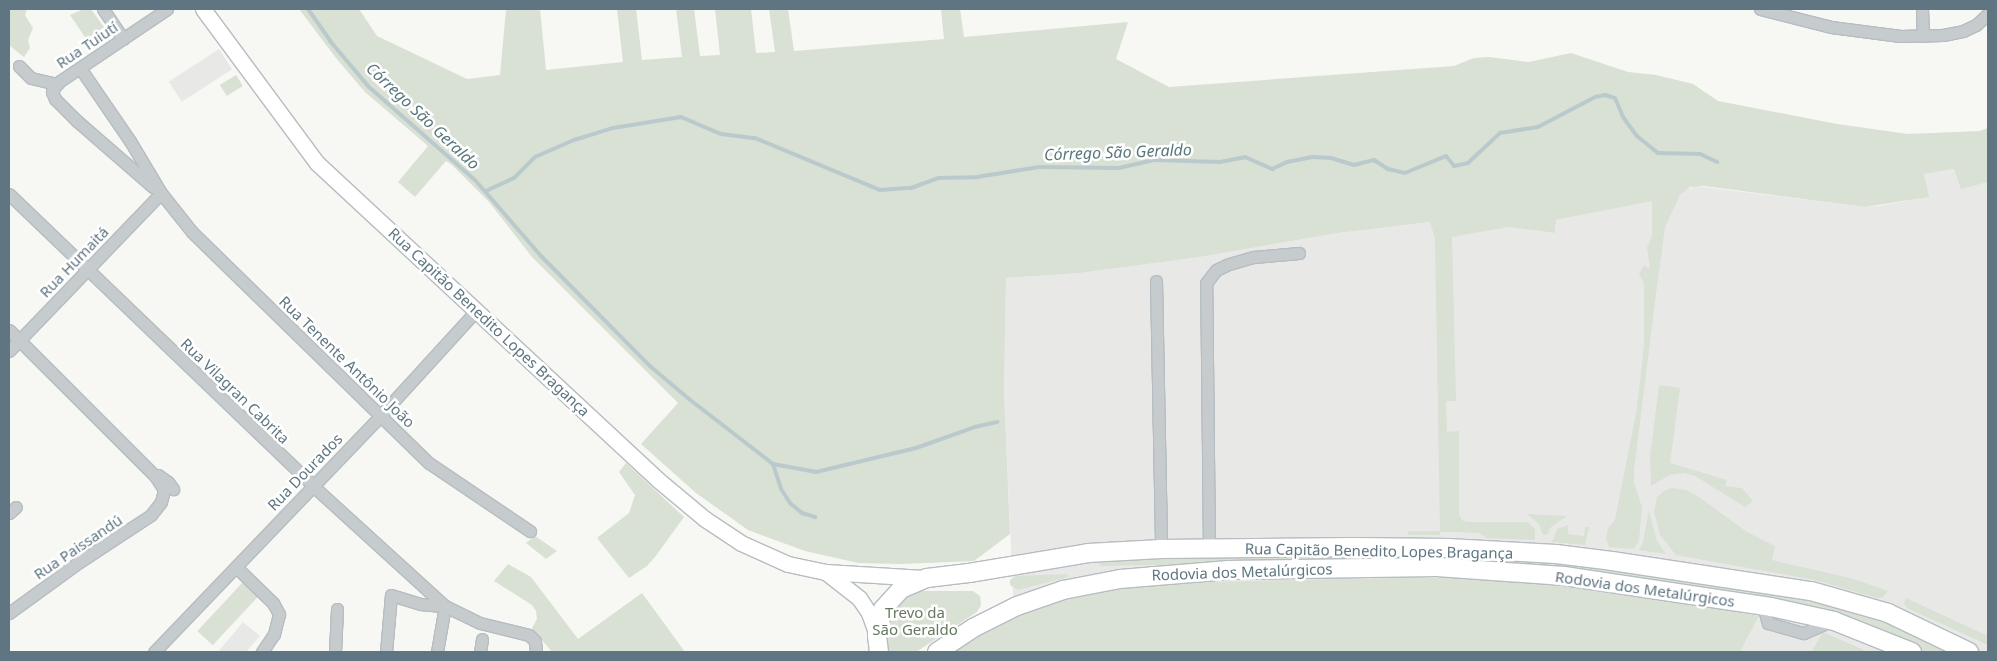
<!DOCTYPE html>
<html>
<head>
<meta charset="utf-8">
<style>
  body { margin:0 }
  #map { position:relative; width:1997px; height:661px; overflow:hidden; background:#f7f7f3; font-family:"Noto Sans",sans-serif }
  div>[style] { position:absolute }
  [style*='--x'] { left:calc(var(--x)*1px); top:calc(var(--y)*1px); width:calc(var(--w)*1px); rotate:calc(var(--a)*1deg) }
  .built>* { inset:0; background:#e8e9e7; transform-origin:0 0 }
  .green>* { inset:0; background:#d9e0d4; transform-origin:0 0 }
  .stream>* { height:4px; margin:-2px; padding:0 2px; transform-origin:2px; border-radius:2px; background:#bacacc }
  .roads { filter:drop-shadow(1px 0 #b6bdc1) drop-shadow(-1px 0 #b6bdc1) drop-shadow(0 1px #b6bdc1) drop-shadow(0 -1px #b6bdc1) }
  .minor>* { height:11px; margin:-5.5px; padding:0 5.5px; transform-origin:5.5px; border-radius:5.5px; background:#c6cbce }
  .secondary>* { height:15px; margin:-7.5px; padding:0 7.5px; transform-origin:7.5px; border-radius:7.5px; background:#fff }
  .primary>* { height:18px; margin:-9px; padding:0 9px; transform-origin:9px; border-radius:9px; background:#fff }
  span { translate:-50% -50%; white-space:nowrap; text-align:center; line-height:1.15; -webkit-text-stroke:5px #fff; paint-order:stroke }
  .street-label { font-size:15px; color:#5f7682 }
  .park-label { font-size:15px; color:#66795f }
  .water-label { font-size:16px; color:#5a777c; font-style:italic }
  .frame { position:absolute; inset:0; border:10px solid #5f7682; pointer-events:none }
</style>
</head>
<body>
<div id="map">
  <div class="built">
    <i style="left:219px;top:49px;width:24px;height:60px;rotate:57deg"></i>
    <i style="clip-path:polygon(1954px 169px,1962px 188px,1988px 182px,1988px 652px,1869px 652px,1823px 632px,1811px 652px,1740px 652px,1759px 616px,1660px 599px,1472px 578px,1201px 582px,1014px 616px,1004px 392px,1006px 278px,1080px 273px,1200px 257px,1338px 233px,1430px 222px,1436px 239px,1509px 227px,1555px 233px,1556px 220px,1680px 195px,1685px 190px,1696px 186px,1865px 207px,1878px 206px,1928px 197px,1924px 174px)"></i>
    <i style="clip-path:polygon(243px 622px,260px 636px,246px 652px,218px 652px)"></i>
  </div>
  <div class="green">
    <i style="clip-path:polygon(9px 9px,27px 9px,25px 15px,33px 28px,28px 40px,30px 48px,24px 57px,9px 45px)"></i>
    <i style="clip-path:polygon(84px 9px,91px 9px,111px 37px,93px 49px,70px 15px)"></i>
    <i style="clip-path:polygon(299px 9px,359px 9px,377px 36px,467px 79px,500px 75px,506px 10px,524px 9px,540px 9px,546px 70px,623px 62px,617px 9px,636px 9px,642px 60px,682px 57px,676px 9px,694px 9px,700px 56px,720px 55px,715px 9px,751px 9px,756px 53px,775px 52px,769px 9px,788px 9px,794px 51px,944px 39px,941px 9px,960px 9px,964px 37px,1128px 22px,1116px 59px,1169px 87px,1454px 66px,1474px 58px,1489px 57px,1529px 62px,1571px 53px,1628px 72px,1656px 75px,1693px 84px,1718px 101px,1837px 124px,1908px 134px,1979px 131px,1988px 128px,1988px 182px,1961px 189px,1954px 169px,1924px 174px,1929px 197px,1865px 207px,1704px 186px,1690px 187px,1680px 195px,1665px 227px,1656px 294px,1634px 471px,1634px 483px,1642px 507px,1639px 540px,1634px 549px,1609px 547px,1606px 539px,1608px 528px,1615px 520px,1637px 408px,1644px 345px,1644px 283px,1639px 274px,1644px 265px,1650px 269px,1647px 247px,1652px 236px,1652px 201px,1556px 220px,1555px 233px,1509px 227px,1452px 237px,1456px 401px,1446px 401px,1447px 432px,1459px 431px,1459px 515px,1463px 521px,1468px 522px,1527px 522px,1535px 529px,1535px 540px,1487px 538px,1478px 533px,1459px 532px,1440px 532px,1440px 535px,1408px 535px,1408px 531px,1440px 531px,1435px 239px,1430px 222px,1338px 233px,1200px 257px,1080px 273px,1006px 278px,1004px 392px,1010px 534px,974px 561px,902px 564px,858px 563px,805px 551px,748px 530px,696px 493px,641px 444px,678px 403px,532px 257px,489px 202px,452px 165px,446px 161px,415px 197px,398px 182px,428px 146px,365px 92px,336px 58px)"></i>
    <i style="left:236px;top:75px;width:13px;height:19px;rotate:58deg"></i>
    <i style="clip-path:polygon(1659px 385px,1680px 388px,1670px 463px,1727px 480px,1725px 486px,1742px 488px,1753px 501px,1745px 507px,1695px 476px,1684px 473px,1670px 475px,1651px 486px,1650px 456px)"></i>
    <i style="clip-path:polygon(626px 463px,684px 517px,655px 557px,647px 566px,629px 578px,597px 538px,629px 513px,635px 495px,619px 472px)"></i>
    <i style="clip-path:polygon(1672px 488px,1686px 490px,1699px 497px,1747px 532px,1775px 546px,1772px 560px,1854px 579px,1888px 591px,1883px 597px,1877px 598px,1815px 580px,1676px 555px,1660px 535px,1654px 512px,1657px 497px,1664px 491px)"></i>
    <i style="clip-path:polygon(1649px 511px,1657px 541px,1666px 554px,1639px 550px,1643px 542px)"></i>
    <i style="clip-path:polygon(1527px 514px,1567px 516px,1551px 527px,1547px 535px,1543px 535px,1539px 524px)"></i>
    <i style="clip-path:polygon(1568px 525px,1568px 534px,1584px 536px,1585px 527px,1589px 527px,1585px 545px,1552px 542px,1557px 529px)"></i>
    <i style="clip-path:polygon(535px 536px,557px 551px,546px 559px,526px 543px)"></i>
    <i style="clip-path:polygon(1420px 553px,1596px 566px,1829px 603px,1859px 611px,1893px 624px,1954px 652px,1924px 652px,1902px 642px,1752px 600px,1322px 562px,1100px 566px,1099px 564px,1117px 558px)"></i>
    <i style="clip-path:polygon(508px 564px,531px 577px,578px 639px,642px 593px,685px 652px,552px 652px,532px 628px,537px 619px,536px 611px,532px 605px,494px 581px)"></i>
    <i style="clip-path:polygon(1067px 574px,1068px 577px,1018px 590px,1010px 585px,1010px 580px,1016px 576px)"></i>
    <i style="clip-path:polygon(1401px 578px,1472px 578px,1551px 585px,1660px 599px,1759px 616px,1740px 652px,952px 651px,963px 642px,1014px 616px,1061px 601px,1126px 587px,1201px 582px)"></i>
    <i style="left:243px;top:582px;width:21px;height:67px;rotate:43deg"></i>
    <i style="clip-path:polygon(921px 591px,973px 591px,980px 596px,981px 605px,977px 612px,916px 652px,888px 652px,885px 624px,899px 599px)"></i>
    <i style="clip-path:polygon(1906px 598px,1988px 636px,1988px 645px,1907px 608px,1904px 603px)"></i>
    <i style="clip-path:polygon(1823px 632px,1869px 652px,1811px 652px)"></i>
  </div>
  <div class="stream">
    <i style="--x:308;--y:9;--w:39;--a:55"></i>
    <i style="--x:330;--y:41;--w:60;--a:49.7"></i>
    <i style="--x:369;--y:87;--w:141;--a:41.3"></i>
    <i style="--x:475;--y:180;--w:101;--a:49"></i>
    <i style="--x:541;--y:256;--w:155;--a:45.3"></i>
    <i style="--x:650;--y:366;--w:51;--a:40.2"></i>
    <i style="--x:689;--y:399;--w:106;--a:37.7"></i>
    <i style="--x:773;--y:464;--w:26;--a:72"></i>
    <i style="--x:781;--y:489;--w:17;--a:57"></i>
    <i style="--x:790;--y:503;--w:16;--a:40"></i>
    <i style="--x:802;--y:513;--w:14;--a:17"></i>
    <i style="--x:486;--y:191;--w:31;--a:-25"></i>
    <i style="--x:514;--y:178;--w:30;--a:-45"></i>
    <i style="--x:535;--y:157;--w:43;--a:-23.6"></i>
    <i style="--x:574;--y:140;--w:41;--a:-17.1"></i>
    <i style="--x:613;--y:128;--w:69;--a:-9.2"></i>
    <i style="--x:681;--y:117;--w:43;--a:23"></i>
    <i style="--x:721;--y:134;--w:34;--a:7"></i>
    <i style="--x:755;--y:138;--w:135;--a:22.6"></i>
    <i style="--x:880;--y:190;--w:31;--a:-4"></i>
    <i style="--x:911;--y:188;--w:29;--a:-20"></i>
    <i style="--x:938;--y:178;--w:39;--a:-1"></i>
    <i style="--x:977;--y:177;--w:63;--a:-9.2"></i>
    <i style="--x:1039;--y:167;--w:80;--a:0.7"></i>
    <i style="--x:1119;--y:168;--w:37;--a:-13"></i>
    <i style="--x:1155;--y:160;--w:65;--a:1.8"></i>
    <i style="--x:1220;--y:162;--w:25;--a:-11"></i>
    <i style="--x:1245;--y:157;--w:30;--a:24"></i>
    <i style="--x:1272;--y:169;--w:17;--a:-25"></i>
    <i style="--x:1287;--y:162;--w:26;--a:-11"></i>
    <i style="--x:1313;--y:157;--w:18;--a:3"></i>
    <i style="--x:1331;--y:158;--w:24;--a:17"></i>
    <i style="--x:1354;--y:165;--w:21;--a:-14"></i>
    <i style="--x:1374;--y:160;--w:17;--a:33"></i>
    <i style="--x:1388;--y:169;--w:17;--a:13"></i>
    <i style="--x:1405;--y:173;--w:44;--a:-22.5"></i>
    <i style="--x:1446;--y:156;--w:13;--a:51"></i>
    <i style="--x:1454;--y:166;--w:14;--a:-12"></i>
    <i style="--x:1468;--y:163;--w:44;--a:-43.2"></i>
    <i style="--x:1500;--y:133;--w:38;--a:-9"></i>
    <i style="--x:1538;--y:127;--w:64;--a:-27.8"></i>
    <i style="--x:1595;--y:97;--w:10;--a:-11"></i>
    <i style="--x:1605;--y:95;--w:10;--a:17"></i>
    <i style="--x:1615;--y:98;--w:21;--a:67"></i>
    <i style="--x:1623;--y:117;--w:24;--a:54"></i>
    <i style="--x:1637;--y:136;--w:27;--a:39"></i>
    <i style="--x:1658;--y:153;--w:42;--a:1.4"></i>
    <i style="--x:1700;--y:154;--w:19;--a:25"></i>
    <i style="--x:773;--y:464;--w:44;--a:10.5"></i>
    <i style="--x:816;--y:472;--w:103;--a:-13.5"></i>
    <i style="--x:916;--y:448;--w:63;--a:-19.6"></i>
    <i style="--x:975;--y:427;--w:23;--a:-13"></i>
  </div>
  <div class="roads">
    <div class="minor">
      <i style="--x:103;--y:9;--w:36;--a:56"></i>
      <i style="--x:1760;--y:9;--w:73;--a:14.2"></i>
      <i style="--x:1831;--y:27;--w:70;--a:7.4"></i>
      <i style="--x:1900;--y:36;--w:43;--a:-1.3"></i>
      <i style="--x:1943;--y:35;--w:20;--a:-11"></i>
      <i style="--x:1963;--y:31;--w:14;--a:-25"></i>
      <i style="--x:1976;--y:25;--w:16;--a:-43"></i>
      <i style="--x:1922;--y:9;--w:27;--a:88"></i>
      <i style="--x:19;--y:66;--w:17;--a:45"></i>
      <i style="--x:31;--y:78;--w:27;--a:13"></i>
      <i style="--x:80;--y:68;--w:88;--a:55.6"></i>
      <i style="--x:130;--y:141;--w:61;--a:59.2"></i>
      <i style="--x:161;--y:193;--w:50;--a:51.5"></i>
      <i style="--x:192;--y:232;--w:331;--a:44.3"></i>
      <i style="--x:429;--y:463;--w:122;--a:34"></i>
      <i style="--x:153;--y:187;--w:101;--a:-139"></i>
      <i style="--x:77;--y:121;--w:31;--a:-135"></i>
      <i style="--x:55;--y:99;--w:8;--a:-113"></i>
      <i style="--x:52;--y:92;--w:7;--a:-63"></i>
      <i style="--x:55;--y:86;--w:7;--a:-45"></i>
      <i style="--x:60;--y:81;--w:129;--a:-33.9"></i>
      <i style="--x:9;--y:194;--w:422;--a:43.8"></i>
      <i style="--x:313;--y:486;--w:178;--a:42.3"></i>
      <i style="--x:445;--y:606;--w:47;--a:99.9"></i>
      <i style="--x:1156;--y:281;--w:268;--a:88.9"></i>
      <i style="--x:9;--y:330;--w:206;--a:45"></i>
      <i style="--x:155;--y:476;--w:14;--a:56"></i>
      <i style="--x:163;--y:488;--w:6;--a:90"></i>
      <i style="--x:163;--y:494;--w:8;--a:104"></i>
      <i style="--x:161;--y:502;--w:16;--a:128"></i>
      <i style="--x:151;--y:515;--w:91;--a:146.7"></i>
      <i style="--x:75;--y:565;--w:82;--a:144"></i>
      <i style="--x:9;--y:351;--w:219;--a:-46.1"></i>
      <i style="--x:158;--y:475;--w:12;--a:35"></i>
      <i style="--x:168;--y:482;--w:9;--a:54"></i>
      <i style="--x:9;--y:513;--w:9;--a:-41"></i>
      <i style="--x:1209;--y:549;--w:266;--a:-90.6"></i>
      <i style="--x:1206;--y:283;--w:16;--a:-52"></i>
      <i style="--x:1216;--y:270;--w:14;--a:-25"></i>
      <i style="--x:1229;--y:264;--w:26;--a:-16"></i>
      <i style="--x:1254;--y:257;--w:45;--a:-5.1"></i>
      <i style="--x:236;--y:567;--w:52;--a:44.2"></i>
      <i style="--x:273;--y:603;--w:13;--a:61"></i>
      <i style="--x:279;--y:614;--w:21;--a:104"></i>
      <i style="--x:274;--y:634;--w:22;--a:124"></i>
      <i style="--x:1763;--y:606;--w:18;--a:74"></i>
      <i style="--x:1768;--y:623;--w:37;--a:16"></i>
      <i style="--x:1804;--y:633;--w:30;--a:-24"></i>
      <i style="--x:154;--y:652;--w:327;--a:-46.2"></i>
      <i style="--x:380;--y:416;--w:142;--a:-47.6"></i>
      <i style="--x:335;--y:652;--w:43;--a:-87.3"></i>
      <i style="--x:386;--y:652;--w:57;--a:-85"></i>
      <i style="--x:391;--y:595;--w:30;--a:17"></i>
      <i style="--x:420;--y:604;--w:25;--a:5"></i>
      <i style="--x:445;--y:606;--w:39;--a:26"></i>
      <i style="--x:480;--y:623;--w:50;--a:13.8"></i>
      <i style="--x:529;--y:635;--w:8;--a:45"></i>
      <i style="--x:535;--y:641;--w:11;--a:85"></i>
      <i style="--x:480;--y:652;--w:13;--a:-81"></i>
    </div>
    <div class="secondary">
      <i style="--x:203;--y:9;--w:192;--a:53.5"></i>
      <i style="--x:317;--y:163;--w:464;--a:42.9"></i>
      <i style="--x:657;--y:479;--w:62;--a:39.8"></i>
      <i style="--x:705;--y:519;--w:43;--a:33.7"></i>
      <i style="--x:741;--y:543;--w:51;--a:24.1"></i>
      <i style="--x:788;--y:564;--w:39;--a:12"></i>
      <i style="--x:826;--y:572;--w:98;--a:3.5"></i>
      <i style="--x:827;--y:573;--w:41;--a:38"></i>
      <i style="--x:859;--y:598;--w:18;--a:56"></i>
      <i style="--x:869;--y:613;--w:23;--a:70"></i>
    </div>
    <div class="primary">
      <i style="--x:879;--y:652;--w:17;--a:-97"></i>
      <i style="--x:877;--y:635;--w:27;--a:-77"></i>
      <i style="--x:883;--y:609;--w:27;--a:-48"></i>
      <i style="--x:901;--y:589;--w:28;--a:-23"></i>
      <i style="--x:927;--y:578;--w:42;--a:-6.8"></i>
      <i style="--x:969;--y:573;--w:121;--a:-9.5"></i>
      <i style="--x:1088;--y:553;--w:73;--a:-3.1"></i>
      <i style="--x:1161;--y:549;--w:192;--a:-0.6"></i>
      <i style="--x:1353;--y:547;--w:96;--a:0.6"></i>
      <i style="--x:1449;--y:548;--w:107;--a:3.2"></i>
      <i style="--x:1556;--y:554;--w:56;--a:7.1"></i>
      <i style="--x:1612;--y:561;--w:201;--a:8.6"></i>
      <i style="--x:1811;--y:591;--w:80;--a:15.9"></i>
      <i style="--x:1888;--y:613;--w:90;--a:25.7"></i>
      <i style="--x:937;--y:652;--w:43;--a:-33.7"></i>
      <i style="--x:973;--y:628;--w:49;--a:-26.6"></i>
      <i style="--x:1017;--y:606;--w:49;--a:-19.2"></i>
      <i style="--x:1063;--y:590;--w:58;--a:-10.9"></i>
      <i style="--x:1120;--y:579;--w:109;--a:-4.7"></i>
      <i style="--x:1229;--y:570;--w:208;--a:-0.8"></i>
      <i style="--x:1437;--y:567;--w:127;--a:4.1"></i>
      <i style="--x:1564;--y:576;--w:209;--a:8.5"></i>
      <i style="--x:1771;--y:607;--w:65;--a:12.5"></i>
      <i style="--x:1834;--y:621;--w:84;--a:21.7"></i>
    </div>
  </div>
  <div class="street-label">
    <span style="left:87px;top:45px;rotate:-34deg">Rua Tuiutí</span>
    <span style="left:74px;top:262px;rotate:-46deg">Rua Humaitá</span>
    <span style="left:489px;top:322px;rotate:43deg">Rua Capitão Benedito Lopes Bragança</span>
    <span style="left:347px;top:362px;rotate:44deg">Rua Tenente Antônio João</span>
    <span style="left:235px;top:391px;rotate:44deg">Rua Vilagran Cabrita</span>
    <span style="left:305px;top:472px;rotate:-46deg">Rua Dourados</span>
    <span style="left:78px;top:547px;rotate:-34deg">Rua Paissandú</span>
    <span style="left:1379px;top:551px;rotate:1deg">Rua Capitão Benedito Lopes Bragança</span>
    <span style="left:1242px;top:572px;rotate:-2deg">Rodovia dos Metalúrgicos</span>
    <span style="left:1645px;top:589px;rotate:8deg">Rodovia dos Metalúrgicos</span>
  </div>
  <div class="park-label">
    <span style="left:915px;top:621px">Trevo da<br>São Geraldo</span>
  </div>
  <div class="water-label">
    <span style="left:423px;top:116px;rotate:43deg">Córrego São Geraldo</span>
    <span style="left:1118px;top:152px;rotate:-2deg">Córrego São Geraldo</span>
  </div>
  <div class="frame"></div>
</div>
</body>
</html>
